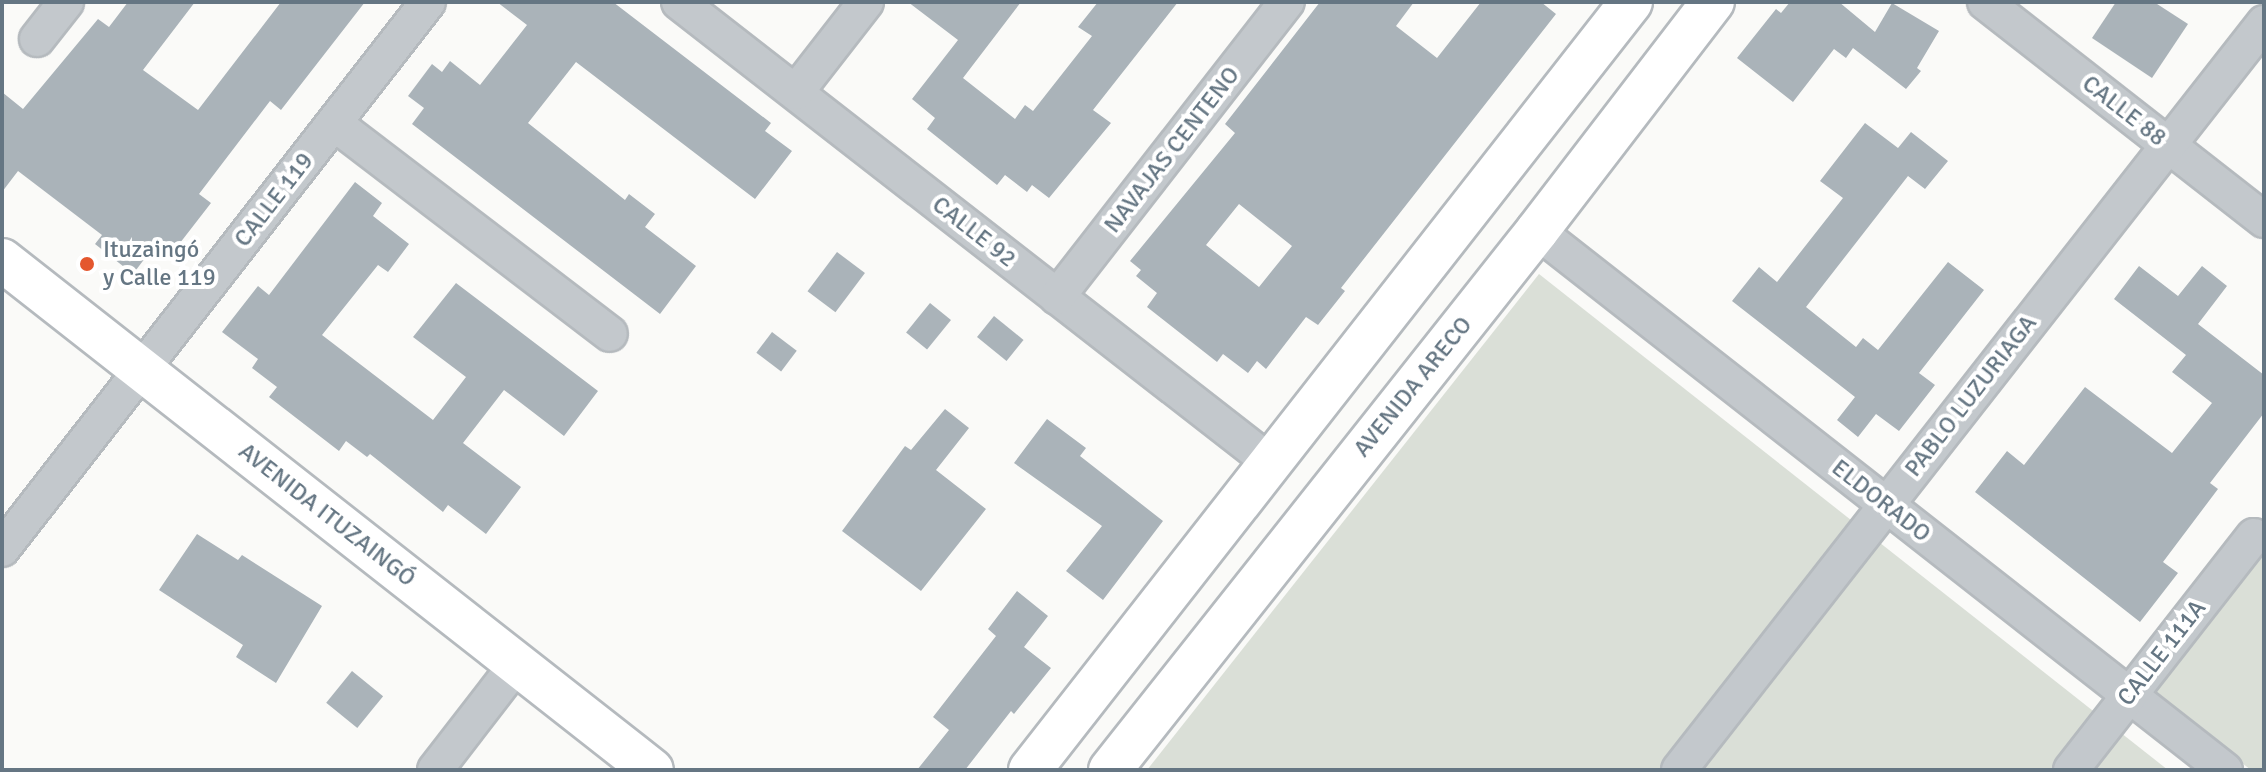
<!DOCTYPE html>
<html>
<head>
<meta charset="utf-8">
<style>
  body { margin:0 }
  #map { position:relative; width:2266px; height:772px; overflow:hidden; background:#fafaf8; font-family:Signika,sans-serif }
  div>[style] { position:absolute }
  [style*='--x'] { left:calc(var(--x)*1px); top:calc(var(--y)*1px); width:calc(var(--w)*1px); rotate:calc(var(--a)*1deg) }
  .green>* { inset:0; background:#dadfd7 }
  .building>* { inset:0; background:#aab3b9; transform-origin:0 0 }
  .roads { filter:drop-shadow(2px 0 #b5babe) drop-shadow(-2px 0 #b5babe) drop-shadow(0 2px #b5babe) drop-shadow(0 -2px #b5babe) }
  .minor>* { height:34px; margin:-17px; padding:0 17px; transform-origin:17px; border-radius:17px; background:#c3c8cc }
  .major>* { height:42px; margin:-21px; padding:0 21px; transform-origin:21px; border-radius:21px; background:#fff }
  .dots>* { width:22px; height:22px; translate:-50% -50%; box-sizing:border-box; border:4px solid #fff; border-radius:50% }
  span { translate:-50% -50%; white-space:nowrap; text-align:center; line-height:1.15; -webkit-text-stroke:8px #fff; paint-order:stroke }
  .street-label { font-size:24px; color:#657683 }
  .poi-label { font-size:24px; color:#657683 }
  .left { translate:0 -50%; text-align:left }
  .frame { position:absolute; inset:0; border:4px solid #657683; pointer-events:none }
</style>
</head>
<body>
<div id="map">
  <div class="green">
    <i style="clip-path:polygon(1539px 274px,2168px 770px,1147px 770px)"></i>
    <i style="clip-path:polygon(2264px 548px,2264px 770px,2251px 770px,2151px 693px)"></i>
  </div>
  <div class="building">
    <i style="clip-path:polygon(128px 2px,195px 2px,143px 70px,198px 110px,281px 2px,365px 2px,281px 110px,270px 101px,199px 194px,211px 203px,173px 252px,158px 241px,133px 274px,95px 244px,102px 235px,18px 171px,2px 192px,2px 92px,23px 109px,98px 19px,109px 27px)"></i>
    <i style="clip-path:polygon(497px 2px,613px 2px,771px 123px,765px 131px,792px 151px,755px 199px,576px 62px,528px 123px,625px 200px,629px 194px,655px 214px,645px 227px,696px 266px,660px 314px,412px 124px,424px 108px,408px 96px,432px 64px,442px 72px,450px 61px,480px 85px,527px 25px)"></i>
    <i style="clip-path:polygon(908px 2px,1021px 2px,963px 78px,1015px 119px,1025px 105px,1033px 111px,1092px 36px,1078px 27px,1098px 2px,1178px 2px,1093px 110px,1111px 123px,1049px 198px,1032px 185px,1027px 192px,1005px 175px,997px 185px,927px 129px,935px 118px,912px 99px,958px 40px)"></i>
    <i style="clip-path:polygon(evenodd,1320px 2px,1414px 2px,1396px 26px,1437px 58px,1481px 2px,1541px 2px,1556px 14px,1341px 288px,1345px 291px,1318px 325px,1306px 317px,1266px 369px,1257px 361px,1248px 373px,1223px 354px,1217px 362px,1147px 307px,1157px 293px,1136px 276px,1141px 270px,1130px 261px,1235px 133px,1225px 124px,1320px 2px,1239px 204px,1292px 246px,1259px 287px,1206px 245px,1239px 204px)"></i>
    <i style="clip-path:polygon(1790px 2px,1839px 2px,1875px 32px,1892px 3px,1939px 31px,1917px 68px,1921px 71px,1906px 89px,1853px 48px,1846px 58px,1834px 49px,1793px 102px,1737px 58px,1776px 9px,1781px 13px)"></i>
    <i style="clip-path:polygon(2116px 2px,2154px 2px,2188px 24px,2152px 78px,2092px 38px)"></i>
    <i style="clip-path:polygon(1865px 123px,1898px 148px,1911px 132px,1948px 161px,1925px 189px,1908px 176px,1806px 307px,1856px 347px,1863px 338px,1878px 350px,1948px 262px,1984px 290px,1919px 373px,1935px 385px,1899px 431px,1876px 414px,1858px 437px,1837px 420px,1855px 397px,1732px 301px,1759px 267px,1777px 282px,1843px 198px,1820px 181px)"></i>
    <i style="clip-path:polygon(355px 182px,382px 203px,373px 216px,409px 244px,388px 272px,378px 265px,322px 335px,433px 420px,466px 377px,413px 337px,456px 283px,598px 391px,564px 436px,504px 390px,463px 443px,521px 487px,486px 534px,448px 505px,443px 512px,370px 454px,367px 457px,346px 441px,339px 451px,269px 397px,277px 387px,252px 368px,258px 359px,222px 332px,258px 286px,269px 295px)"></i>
    <i style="left:837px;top:252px;width:35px;height:49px;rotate:37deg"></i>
    <i style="clip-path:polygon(2139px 266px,2178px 296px,2202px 266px,2227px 286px,2198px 324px,2264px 375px,2264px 413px,2210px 483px,2218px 489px,2163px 562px,2178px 573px,2140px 622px,1975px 492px,2007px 451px,2024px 465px,2085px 387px,2172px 453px,2212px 403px,2172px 372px,2186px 355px,2114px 299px)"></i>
    <i style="left:930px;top:303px;width:27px;height:38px;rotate:39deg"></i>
    <i style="left:994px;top:316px;width:38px;height:27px;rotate:39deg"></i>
    <i style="left:772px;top:332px;width:31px;height:26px;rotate:37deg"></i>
    <i style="clip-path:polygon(945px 409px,969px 428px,936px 470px,986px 509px,921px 591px,842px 531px,905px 446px,911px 450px)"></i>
    <i style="clip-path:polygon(1047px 419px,1086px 448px,1080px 456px,1163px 521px,1103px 600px,1066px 571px,1102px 526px,1014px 463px)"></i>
    <i style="clip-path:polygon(197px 534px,238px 560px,242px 555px,322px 606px,276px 683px,236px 657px,243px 645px,159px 590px)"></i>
    <i style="clip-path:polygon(1017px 591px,1048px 616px,1024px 647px,1051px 668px,1014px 714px,1011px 711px,965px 770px,917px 770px,949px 730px,933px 717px,996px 636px,988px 629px)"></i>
    <i style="left:352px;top:671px;width:40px;height:41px;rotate:39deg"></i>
  </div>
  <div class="roads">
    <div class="minor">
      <i style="--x:679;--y:2;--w:749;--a:37.9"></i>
      <i style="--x:1985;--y:2;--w:354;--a:38"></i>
      <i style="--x:37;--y:39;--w:47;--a:-51.9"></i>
      <i style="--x:796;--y:92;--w:114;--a:-52.1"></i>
      <i style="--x:334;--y:123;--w:347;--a:37.4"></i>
      <i style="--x:1537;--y:231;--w:874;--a:38.08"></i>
      <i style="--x:1057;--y:297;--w:374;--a:-52.1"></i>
      <i style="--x:2;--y:549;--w:693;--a:-52.09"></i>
      <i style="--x:435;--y:770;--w:134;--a:-52.3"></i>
      <i style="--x:1679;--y:770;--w:949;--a:-51.93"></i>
      <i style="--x:2071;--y:770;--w:297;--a:-52"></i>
    </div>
    <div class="major">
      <i style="--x:2;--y:260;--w:826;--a:38.12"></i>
      <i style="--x:1030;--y:770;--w:975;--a:-51.95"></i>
      <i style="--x:1110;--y:770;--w:688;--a:-51.61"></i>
      <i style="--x:1537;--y:231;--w:289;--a:-52.5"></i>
    </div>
  </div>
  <div class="dots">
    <i style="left:87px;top:264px;background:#e4572e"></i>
  </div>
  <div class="street-label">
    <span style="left:2124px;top:111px;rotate:38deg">CALLE 88</span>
    <span style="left:1172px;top:150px;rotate:-52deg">NAVAJAS CENTENO</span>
    <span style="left:274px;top:200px;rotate:-52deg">CALLE 119</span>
    <span style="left:974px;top:232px;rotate:38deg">CALLE 92</span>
    <span style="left:1413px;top:387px;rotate:-51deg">AVENIDA ARECO</span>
    <span style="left:1971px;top:396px;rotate:-52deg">PABLO LUZURIAGA</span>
    <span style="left:1881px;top:501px;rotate:38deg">ELDORADO</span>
    <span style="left:327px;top:515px;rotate:38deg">AVENIDA ITUZAINGÓ</span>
    <span style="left:2162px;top:653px;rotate:-52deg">CALLE 111A</span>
  </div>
  <div class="poi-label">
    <span class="left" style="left:103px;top:264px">Ituzaingó<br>y Calle 119</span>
  </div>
  <div class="frame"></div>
</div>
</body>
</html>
